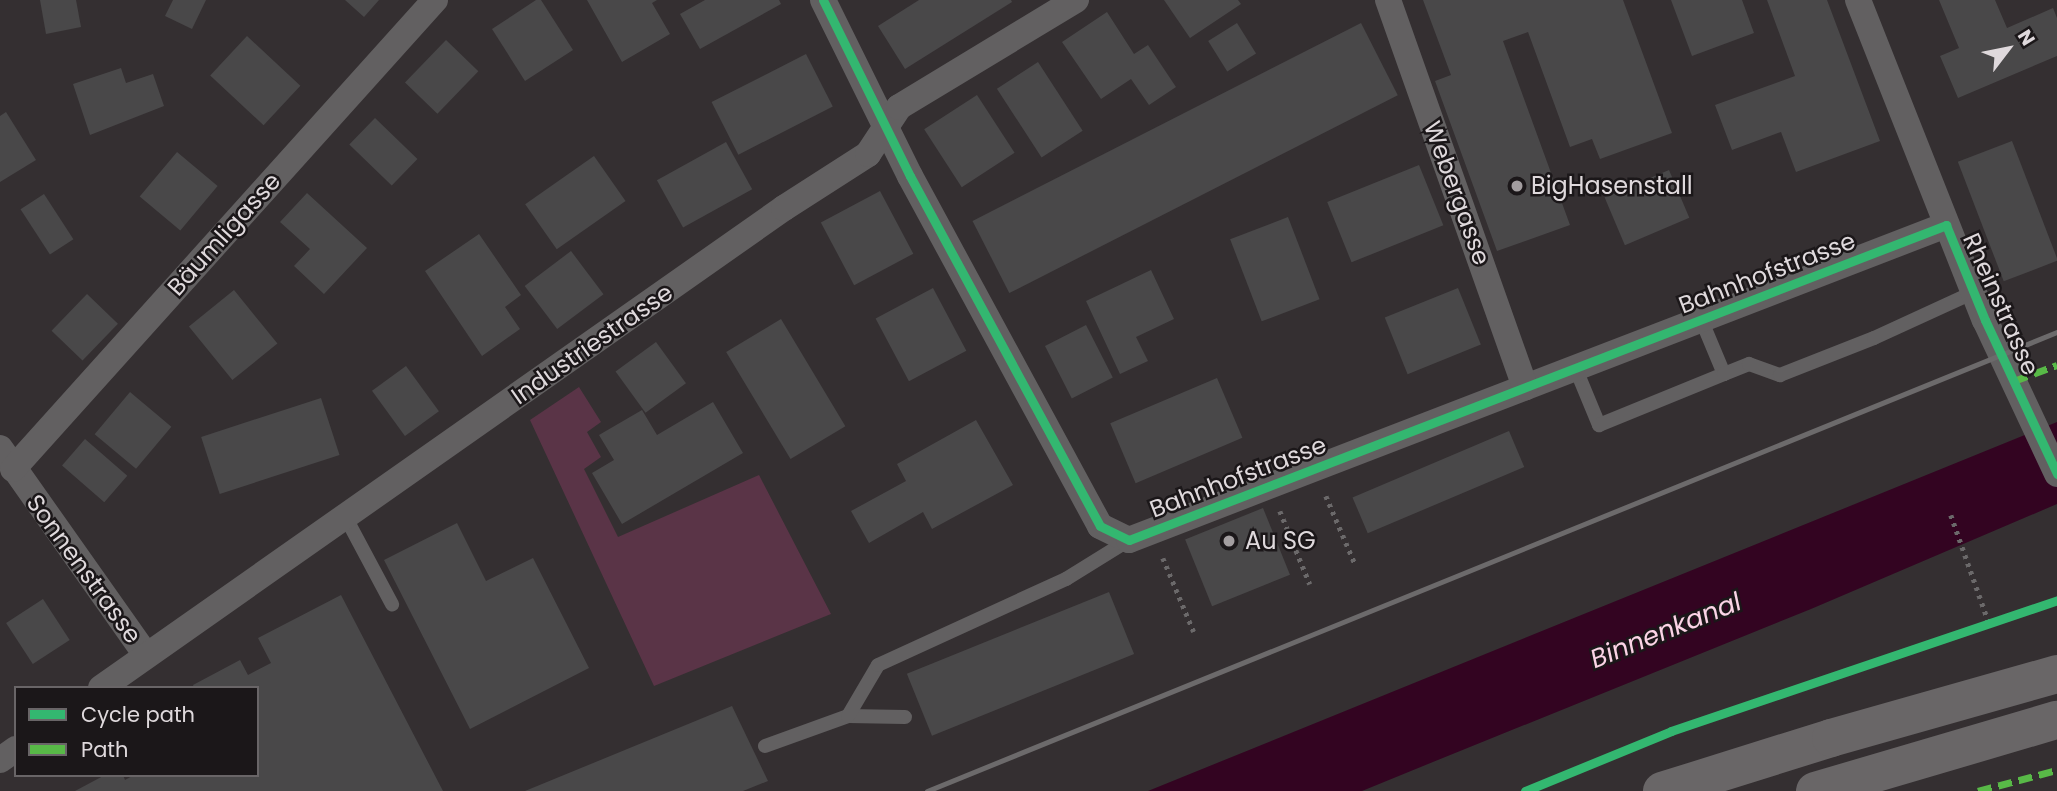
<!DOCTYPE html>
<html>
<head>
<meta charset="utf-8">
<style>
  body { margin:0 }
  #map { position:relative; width:2057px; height:791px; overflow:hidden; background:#342f31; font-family:Poppins,sans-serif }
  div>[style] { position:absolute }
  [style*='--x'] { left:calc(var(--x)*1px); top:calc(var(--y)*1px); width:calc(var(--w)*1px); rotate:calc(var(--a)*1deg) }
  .green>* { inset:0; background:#5a3447 }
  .water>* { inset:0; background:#330421 }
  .building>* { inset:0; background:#494849; transform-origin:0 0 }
  .path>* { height:4.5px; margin-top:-2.25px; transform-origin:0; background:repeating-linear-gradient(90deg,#6b696a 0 3.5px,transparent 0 8.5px) }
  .lane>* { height:14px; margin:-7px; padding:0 7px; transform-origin:7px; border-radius:7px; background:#626061 }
  .street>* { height:26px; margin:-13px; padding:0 13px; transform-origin:13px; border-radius:13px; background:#626061 }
  .highway>* { height:38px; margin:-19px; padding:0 19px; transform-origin:19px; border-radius:19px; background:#696667 }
  .rail>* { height:5px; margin:-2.5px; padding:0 2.5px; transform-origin:2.5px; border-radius:2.5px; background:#6c6a6b }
  .quiet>* { height:7px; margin-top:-3.5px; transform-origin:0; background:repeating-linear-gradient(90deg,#58b947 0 14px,transparent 0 21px) }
  .cycleway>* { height:9px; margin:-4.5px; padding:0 4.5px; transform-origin:4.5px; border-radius:4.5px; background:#33b770 }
  .dots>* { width:19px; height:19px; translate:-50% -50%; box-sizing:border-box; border:4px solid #1b1719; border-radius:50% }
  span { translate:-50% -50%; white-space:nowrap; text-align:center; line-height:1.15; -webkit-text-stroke:5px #1b1719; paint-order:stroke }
  .poi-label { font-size:24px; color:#dfd9dc }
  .left { translate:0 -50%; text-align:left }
  .street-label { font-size:24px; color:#dfd9dc }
  .water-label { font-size:26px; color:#fbd4e6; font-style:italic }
  .legend { position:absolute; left:14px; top:686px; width:245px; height:91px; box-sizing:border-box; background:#1b1719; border:2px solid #696567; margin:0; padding:9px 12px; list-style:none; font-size:21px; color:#dfd9dc }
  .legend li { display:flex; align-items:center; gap:14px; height:35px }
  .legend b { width:35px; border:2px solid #696567 }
  .north { position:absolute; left:1973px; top:14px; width:70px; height:70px; -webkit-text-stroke:5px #1b1719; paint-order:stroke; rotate:58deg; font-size:19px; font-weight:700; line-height:28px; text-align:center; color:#dfd9dc }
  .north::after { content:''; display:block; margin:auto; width:24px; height:32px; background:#dfd9dc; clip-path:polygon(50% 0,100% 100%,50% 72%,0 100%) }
</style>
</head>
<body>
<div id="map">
  <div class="green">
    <i style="clip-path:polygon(579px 387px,601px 422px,587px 432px,601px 457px,584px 469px,618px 537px,759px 475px,831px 614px,654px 686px,530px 420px)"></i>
  </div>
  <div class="water">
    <i style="clip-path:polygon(2057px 422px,2057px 504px,1811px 609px,1428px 764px,1362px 791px,1148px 791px)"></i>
  </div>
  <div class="building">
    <i style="clip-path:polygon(40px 0,76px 0,81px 27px,46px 34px)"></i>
    <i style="clip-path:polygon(173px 0,206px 0,192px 29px,165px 16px)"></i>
    <i style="clip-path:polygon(345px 0,379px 0,364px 17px)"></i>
    <i style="clip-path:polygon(536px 0,541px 0,573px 50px,525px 81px,492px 29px)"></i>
    <i style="clip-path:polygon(587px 0,657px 0,652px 3px,670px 34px,622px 62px)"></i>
    <i style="clip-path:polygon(705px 0,779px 0,781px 4px,700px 49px,680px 14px)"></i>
    <i style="clip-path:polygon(919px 0,1011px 0,1012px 2px,905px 69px,878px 26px)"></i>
    <i style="clip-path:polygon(1164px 0,1238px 0,1241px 4px,1190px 38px)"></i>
    <i style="clip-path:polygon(1423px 0,1623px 0,1672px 133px,1600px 159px,1592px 139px,1570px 147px,1528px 32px,1503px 41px,1570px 225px,1497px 251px,1435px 81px,1451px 75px)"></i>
    <i style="clip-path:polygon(1671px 0,1742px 0,1754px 33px,1692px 56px)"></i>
    <i style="clip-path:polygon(1767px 0,1827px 0,1880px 141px,1796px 172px,1781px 132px,1732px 150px,1715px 105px,1795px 76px)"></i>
    <i style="clip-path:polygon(1939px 0,1995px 0,2007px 28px,2053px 8px,2057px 18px,2057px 56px,1958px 98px,1940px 56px,1959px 48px)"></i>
    <i style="clip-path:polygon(1107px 12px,1134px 54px,1148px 45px,1176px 87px,1149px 105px,1131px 79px,1101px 99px,1062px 42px)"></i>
    <i style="left:1237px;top:23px;width:36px;height:34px;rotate:58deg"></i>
    <i style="left:1361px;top:23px;width:81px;height:436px;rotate:63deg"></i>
    <i style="left:247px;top:36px;width:73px;height:54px;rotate:43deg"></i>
    <i style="left:446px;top:40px;width:45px;height:59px;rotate:44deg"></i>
    <i style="left:806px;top:54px;width:59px;height:106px;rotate:63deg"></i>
    <i style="left:1038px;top:62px;width:82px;height:49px;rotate:57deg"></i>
    <i style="clip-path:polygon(121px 68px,126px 83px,153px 74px,164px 106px,90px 135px,73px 84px)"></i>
    <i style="left:977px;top:95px;width:69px;height:63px;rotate:57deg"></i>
    <i style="clip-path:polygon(6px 112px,36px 160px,0 182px,0 116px)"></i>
    <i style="left:375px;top:118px;width:59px;height:37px;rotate:44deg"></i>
    <i style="left:2012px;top:141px;width:128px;height:58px;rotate:69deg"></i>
    <i style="left:726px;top:142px;width:54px;height:79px;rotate:61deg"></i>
    <i style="left:177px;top:152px;width:53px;height:58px;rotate:40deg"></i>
    <i style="left:594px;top:156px;width:55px;height:84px;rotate:55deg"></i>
    <i style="left:1419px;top:165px;width:65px;height:99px;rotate:68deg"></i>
    <i style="left:1669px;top:170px;width:52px;height:70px;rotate:67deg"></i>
    <i style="left:880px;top:191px;width:71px;height:67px;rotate:62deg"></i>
    <i style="clip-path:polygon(307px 193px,367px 248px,324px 294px,294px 266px,310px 249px,280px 222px)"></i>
    <i style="left:44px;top:194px;width:54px;height:28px;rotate:57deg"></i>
    <i style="left:1288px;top:217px;width:88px;height:62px;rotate:69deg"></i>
    <i style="clip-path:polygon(479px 234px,521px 295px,505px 307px,520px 329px,482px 356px,425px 271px)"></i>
    <i style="left:571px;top:251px;width:54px;height:58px;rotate:53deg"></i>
    <i style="clip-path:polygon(1151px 270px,1174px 319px,1136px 337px,1148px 361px,1120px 374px,1086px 301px)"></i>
    <i style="left:933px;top:288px;width:71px;height:65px;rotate:62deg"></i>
    <i style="left:1458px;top:288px;width:61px;height:79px;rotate:68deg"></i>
    <i style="left:234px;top:290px;width:69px;height:58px;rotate:51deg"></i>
    <i style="left:87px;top:294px;width:43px;height:51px;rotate:44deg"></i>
    <i style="left:781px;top:319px;width:125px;height:64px;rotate:59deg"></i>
    <i style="left:1086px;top:325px;width:59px;height:46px;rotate:63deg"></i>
    <i style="left:656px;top:342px;width:51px;height:50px;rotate:54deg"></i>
    <i style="left:406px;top:366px;width:56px;height:42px;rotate:54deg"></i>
    <i style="left:1217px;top:378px;width:65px;height:116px;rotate:67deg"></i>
    <i style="left:130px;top:392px;width:54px;height:55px;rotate:40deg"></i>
    <i style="left:321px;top:398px;width:60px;height:126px;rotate:72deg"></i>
    <i style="clip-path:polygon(713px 402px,743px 453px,622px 524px,592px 473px,614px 460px,599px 435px,642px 410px,657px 435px)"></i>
    <i style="clip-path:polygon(976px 420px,1013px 485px,932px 529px,923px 512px,869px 543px,851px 511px,906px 481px,897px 464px)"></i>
    <i style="left:1509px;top:431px;width:39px;height:170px;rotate:67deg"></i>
    <i style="left:85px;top:439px;width:56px;height:35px;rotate:41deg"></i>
    <i style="left:1263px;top:508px;width:72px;height:84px;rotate:68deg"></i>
    <i style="clip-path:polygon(457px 523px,486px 581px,533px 558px,589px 668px,470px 729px,384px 560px)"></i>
    <i style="left:1109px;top:592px;width:67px;height:218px;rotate:68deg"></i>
    <i style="clip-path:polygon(341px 595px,443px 791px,75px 791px,105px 775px,123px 775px,125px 780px,134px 775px,257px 775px,257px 688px,194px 688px,193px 685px,240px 660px,248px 675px,271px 663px,258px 638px)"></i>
    <i style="left:43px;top:599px;width:49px;height:44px;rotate:57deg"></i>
    <i style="clip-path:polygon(732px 706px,768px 781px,743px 791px,525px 791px)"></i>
  </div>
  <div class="path">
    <i style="--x:1326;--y:496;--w:76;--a:66.8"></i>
    <i style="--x:1280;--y:511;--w:79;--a:67.7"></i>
    <i style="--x:1951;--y:515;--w:114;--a:70.6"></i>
    <i style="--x:1163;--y:558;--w:80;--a:67.3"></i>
  </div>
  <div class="lane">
    <i style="--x:1575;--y:367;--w:63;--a:67.5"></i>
    <i style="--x:1599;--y:425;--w:135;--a:-22.2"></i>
    <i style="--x:1724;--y:374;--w:60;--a:-112.7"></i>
    <i style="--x:1724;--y:374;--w:27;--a:-22"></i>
    <i style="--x:1749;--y:364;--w:33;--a:20"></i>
    <i style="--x:1780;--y:375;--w:101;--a:-21.5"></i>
    <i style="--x:1874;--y:338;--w:110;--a:-24.7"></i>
    <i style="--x:346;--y:518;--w:98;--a:61.9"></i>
    <i style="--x:848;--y:716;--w:57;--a:1"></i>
    <i style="--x:765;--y:746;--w:88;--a:-19.9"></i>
    <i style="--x:848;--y:716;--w:59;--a:-59.5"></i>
    <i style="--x:878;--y:665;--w:207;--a:-24.6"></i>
    <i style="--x:1066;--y:579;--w:74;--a:-31.8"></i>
  </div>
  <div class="street">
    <i style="--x:823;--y:0;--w:196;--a:63.7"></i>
    <i style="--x:910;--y:176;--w:398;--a:61.5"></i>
    <i style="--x:1100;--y:526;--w:32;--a:26"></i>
    <i style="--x:1129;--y:540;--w:876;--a:-21.08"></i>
    <i style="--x:1388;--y:0;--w:411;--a:70.5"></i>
    <i style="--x:1858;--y:0;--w:344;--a:68.4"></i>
    <i style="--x:1985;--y:320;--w:170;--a:64.9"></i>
    <i style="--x:0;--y:448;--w:253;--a:54.8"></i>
    <i style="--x:13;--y:469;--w:631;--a:-48.02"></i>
    <i style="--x:101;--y:688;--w:835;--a:-35.1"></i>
    <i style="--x:784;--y:208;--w:100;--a:-32.7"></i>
    <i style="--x:868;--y:154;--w:56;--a:-56.6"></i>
    <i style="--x:899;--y:107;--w:207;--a:-31.2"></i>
    <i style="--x:0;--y:760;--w:19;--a:-35"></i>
  </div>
  <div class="highway">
    <i style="--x:1662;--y:791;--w:177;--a:-17.4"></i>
    <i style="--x:1831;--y:738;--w:235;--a:-15.8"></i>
    <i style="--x:1815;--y:791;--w:252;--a:-16.4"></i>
  </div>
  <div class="rail">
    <i style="--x:927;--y:791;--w:1220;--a:-22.11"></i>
  </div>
  <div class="quiet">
    <i style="--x:2014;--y:381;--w:46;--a:-20.4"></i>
    <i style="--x:1978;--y:791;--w:82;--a:-14.9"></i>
  </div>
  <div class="cycleway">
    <i style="--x:823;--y:0;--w:196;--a:63.7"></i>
    <i style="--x:910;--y:176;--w:398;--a:61.5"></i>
    <i style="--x:1100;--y:526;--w:32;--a:26"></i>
    <i style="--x:1129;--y:540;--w:876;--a:-21.08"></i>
    <i style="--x:1946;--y:225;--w:103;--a:67.7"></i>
    <i style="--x:1985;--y:320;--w:170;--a:64.9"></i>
    <i style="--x:1525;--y:791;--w:158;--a:-22.3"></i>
    <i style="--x:1671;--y:731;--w:408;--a:-18.7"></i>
  </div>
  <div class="dots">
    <i style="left:1517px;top:186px;background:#a39ea0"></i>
    <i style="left:1229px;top:541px;background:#a39ea0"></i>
  </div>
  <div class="poi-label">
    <span class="left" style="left:1531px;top:186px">BigHasenstall</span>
    <span class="left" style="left:1245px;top:541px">Au SG</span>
  </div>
  <div class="street-label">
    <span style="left:1457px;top:193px;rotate:70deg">Webergasse</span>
    <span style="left:224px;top:234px;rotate:-48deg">Bäumligasse</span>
    <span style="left:1767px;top:273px;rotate:-21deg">Bahnhofstrasse</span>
    <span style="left:2001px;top:304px;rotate:66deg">Rheinstrasse</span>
    <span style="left:592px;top:344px;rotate:-35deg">Industriestrasse</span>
    <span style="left:1238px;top:477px;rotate:-21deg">Bahnhofstrasse</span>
    <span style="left:84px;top:569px;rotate:54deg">Sonnenstrasse</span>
  </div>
  <div class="water-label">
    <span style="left:1666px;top:631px;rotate:-22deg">Binnenkanal</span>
  </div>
  <ul class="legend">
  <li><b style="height:9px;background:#33b770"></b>Cycle path</li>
  <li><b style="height:9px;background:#58b947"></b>Path</li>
  </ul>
  <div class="north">N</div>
</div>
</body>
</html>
